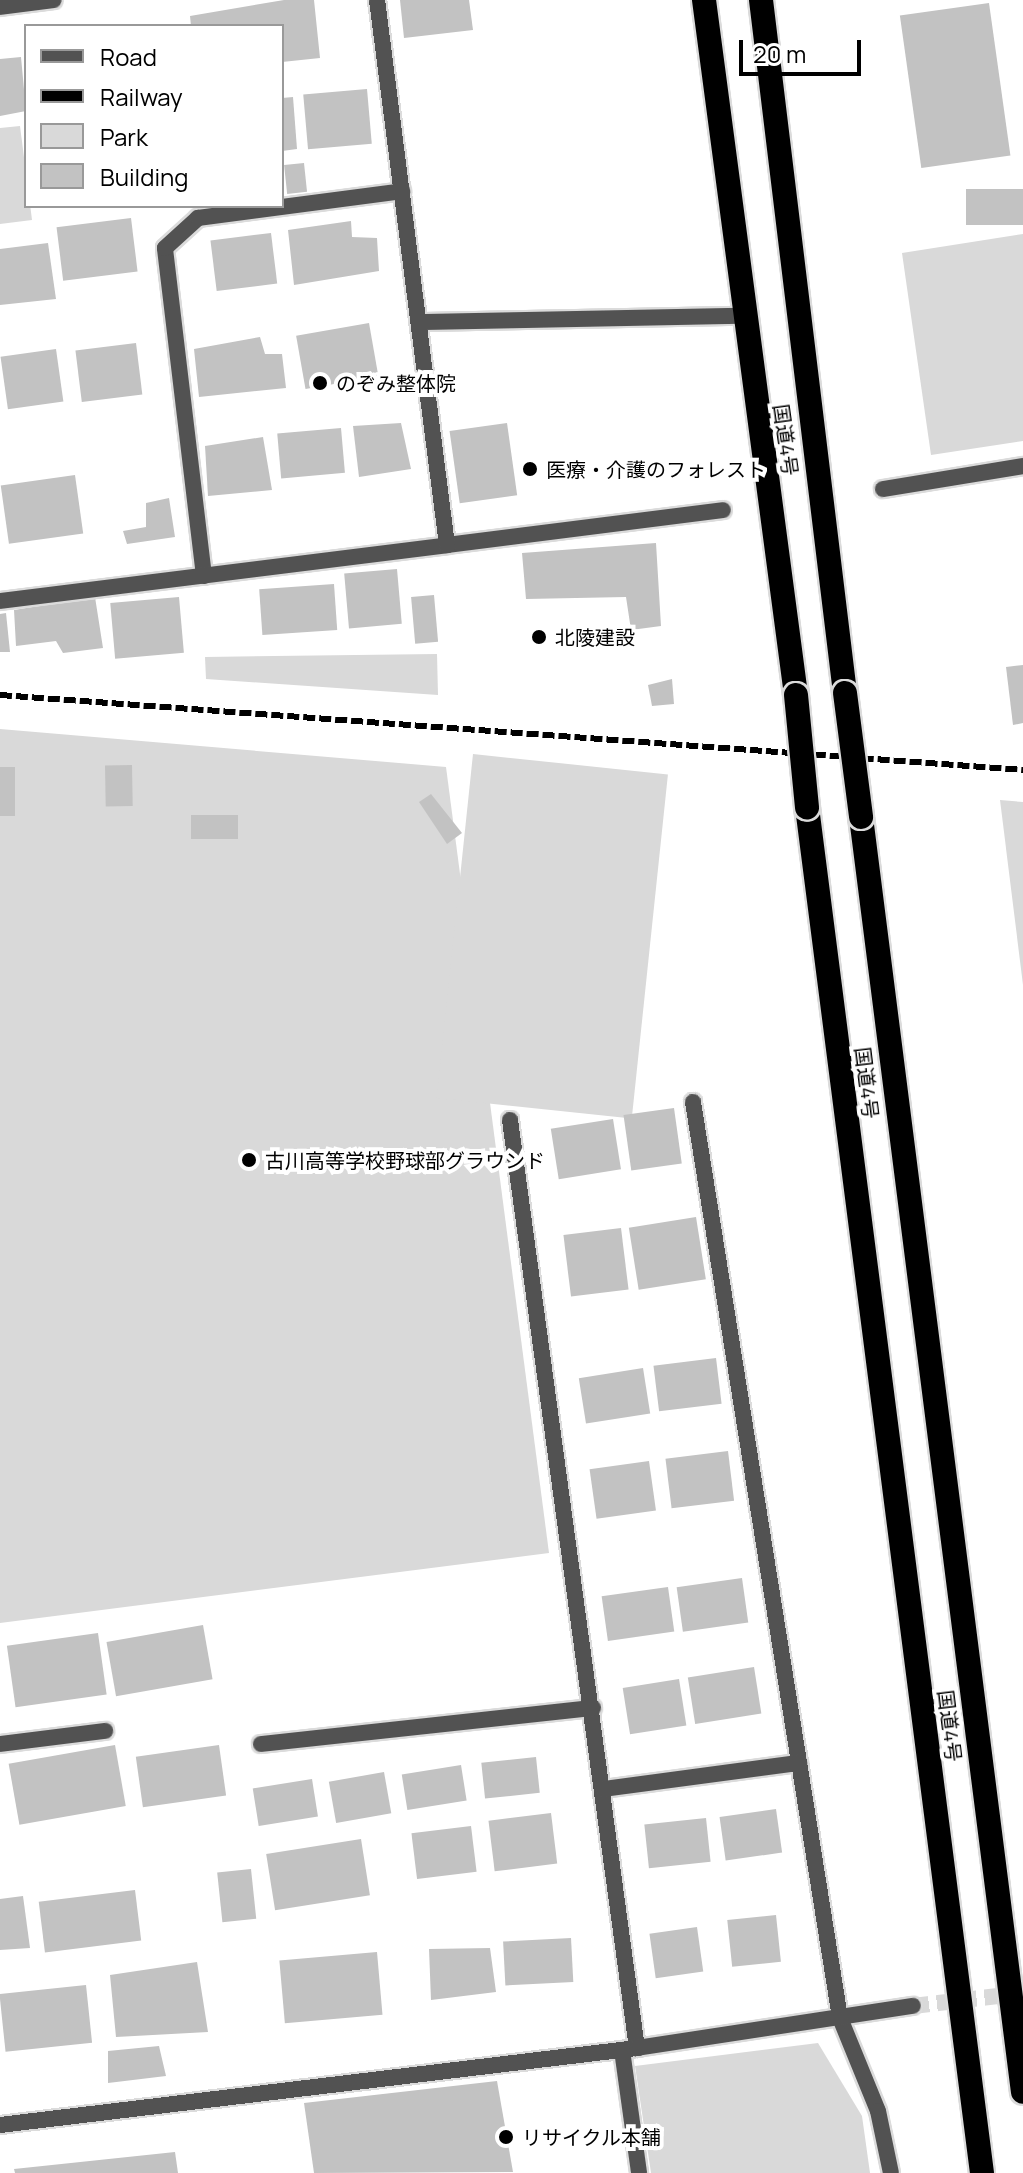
<!DOCTYPE html>
<html>
<head>
<meta charset="utf-8">
<style>
  body { margin:0 }
  #map { position:relative; width:1023px; height:2173px; overflow:hidden; background:#fff; font-family:Manrope,"Noto Sans JP",sans-serif }
  div>[style] { position:absolute }
  [style*='--x'] { left:calc(var(--x)*1px); top:calc(var(--y)*1px); width:calc(var(--w)*1px); rotate:calc(var(--a)*1deg) }
  .green>* { inset:0; background:#d9d9d9; transform-origin:0 0 }
  .building>* { inset:0; background:#c2c2c2; transform-origin:0 0 }
  .street-tunnel>* { height:16px; margin-top:-8px; transform-origin:0; background:repeating-linear-gradient(90deg,#d9d9d9 0 16px,transparent 0 24px) }
  .roads { filter:drop-shadow(2px 0 #dbdbdb) drop-shadow(-2px 0 #dbdbdb) drop-shadow(0 2px #dbdbdb) drop-shadow(0 -2px #dbdbdb) }
  .lane>* { height:16px; margin:-8px; padding:0 8px; transform-origin:8px; border-radius:8px; background:#525252 }
  .street>* { height:16px; margin:-8px; padding:0 8px; transform-origin:8px; border-radius:8px; background:#525252 }
  .highway>* { height:24px; margin:-12px; padding:0 12px; transform-origin:12px; border-radius:12px; background:#000 }
  .rail>* { height:6px; margin-top:-3px; transform-origin:0; background:repeating-linear-gradient(90deg,#000 0 12px,transparent 0 16px) }
  .bridges { filter:drop-shadow(2px 0 #dbdbdb) drop-shadow(-2px 0 #dbdbdb) drop-shadow(0 2px #dbdbdb) drop-shadow(0 -2px #dbdbdb) }
  .highway-bridge>* { height:24px; margin:-12px; padding:0 12px; transform-origin:12px; border-radius:12px; background:#000 }
  .dots>* { width:22px; height:22px; translate:-50% -50%; box-sizing:border-box; border:4px solid #fff; border-radius:50% }
  span { translate:-50% -50%; white-space:nowrap; text-align:center; line-height:1.15; -webkit-text-stroke:8px #fff; paint-order:stroke }
  .poi-label { font-size:20px; color:#000 }
  .left { translate:0 -50%; text-align:left }
  .street-label { font-size:20px; color:#000 }
  .legend { position:absolute; left:24px; top:24px; width:260px; height:184px; box-sizing:border-box; background:#fff; border:2px solid #999; margin:0; padding:10px 14px; list-style:none; font-size:24px; color:#000 }
  .legend li { display:flex; align-items:center; gap:16px; height:40px }
  .legend b { width:40px; border:2px solid #999 }
  .scale { position:absolute; left:739px; top:40px; width:122px; height:36px; box-sizing:border-box; border:4px solid #000; border-top:0; padding-left:10px; font-size:24px; line-height:28px; white-space:nowrap; color:#000; -webkit-text-stroke:6px #fff; paint-order:stroke }
</style>
</head>
<body>
<div id="map">
  <div class="green">
    <i style="clip-path:polygon(20px 126px,32px 220px,0 224px,0 128px)"></i>
    <i style="clip-path:polygon(1023px 234px,1023px 441px,931px 455px,902px 253px)"></i>
    <i style="clip-path:polygon(437px 654px,438px 695px,206px 679px,205px 657px)"></i>
    <i style="clip-path:polygon(0 729px,446px 767px,549px 1553px,0 1623px)"></i>
    <i style="left:473px;top:754px;width:196px;height:346px;rotate:6deg"></i>
    <i style="clip-path:polygon(1000px 800px,1023px 802px,1023px 985px)"></i>
    <i style="clip-path:polygon(818px 2043px,862px 2116px,870px 2173px,651px 2173px,635px 2066px)"></i>
  </div>
  <div class="building">
    <i style="clip-path:polygon(284px 0,314px 0,320px 58px,282px 62px,282px 26px,191px 26px,190px 16px)"></i>
    <i style="clip-path:polygon(400px 0,469px 0,473px 30px,404px 38px)"></i>
    <i style="left:989px;top:3px;width:154px;height:90px;rotate:82deg"></i>
    <i style="clip-path:polygon(21px 57px,26px 111px,0 116px,0 59px)"></i>
    <i style="left:367px;top:89px;width:55px;height:64px;rotate:85deg"></i>
    <i style="clip-path:polygon(293px 97px,297px 149px,282px 151px,282px 98px)"></i>
    <i style="left:304px;top:163px;width:29px;height:20px;rotate:84deg"></i>
    <i style="left:1023px;top:189px;width:36px;height:57px;rotate:90deg"></i>
    <i style="left:131px;top:218px;width:54px;height:75px;rotate:83deg"></i>
    <i style="clip-path:polygon(351px 221px,352px 237px,377px 238px,379px 271px,294px 285px,288px 230px)"></i>
    <i style="left:271px;top:233px;width:51px;height:61px;rotate:83deg"></i>
    <i style="clip-path:polygon(48px 243px,56px 299px,0 305px,0 249px)"></i>
    <i style="left:369px;top:323px;width:54px;height:74px;rotate:80deg"></i>
    <i style="clip-path:polygon(260px 337px,265px 354px,282px 354px,286px 388px,199px 397px,194px 349px)"></i>
    <i style="left:136px;top:343px;width:52px;height:61px;rotate:83deg"></i>
    <i style="left:56px;top:349px;width:53px;height:56px;rotate:82deg"></i>
    <i style="clip-path:polygon(401px 423px,411px 469px,359px 477px,353px 426px)"></i>
    <i style="left:507px;top:423px;width:73px;height:58px;rotate:82deg"></i>
    <i style="left:341px;top:428px;width:45px;height:64px;rotate:85deg"></i>
    <i style="clip-path:polygon(263px 437px,272px 490px,208px 496px,205px 446px)"></i>
    <i style="left:75px;top:475px;width:59px;height:75px;rotate:82deg"></i>
    <i style="clip-path:polygon(169px 498px,175px 537px,127px 544px,123px 531px,146px 527px,146px 503px)"></i>
    <i style="clip-path:polygon(656px 543px,661px 626px,631px 630px,626px 597px,526px 599px,522px 553px)"></i>
    <i style="left:397px;top:569px;width:55px;height:53px;rotate:85deg"></i>
    <i style="left:334px;top:584px;width:46px;height:75px;rotate:86deg"></i>
    <i style="left:434px;top:595px;width:47px;height:23px;rotate:85deg"></i>
    <i style="clip-path:polygon(95px 597px,103px 648px,63px 653px,56px 641px,16px 646px,14px 610px)"></i>
    <i style="left:179px;top:597px;width:56px;height:69px;rotate:85deg"></i>
    <i style="clip-path:polygon(6px 613px,10px 652px,0 652px,0 614px)"></i>
    <i style="clip-path:polygon(1023px 665px,1023px 723px,1013px 725px,1006px 667px)"></i>
    <i style="clip-path:polygon(672px 679px,674px 704px,652px 706px,648px 685px)"></i>
    <i style="left:132px;top:765px;width:41px;height:27px;rotate:89deg"></i>
    <i style="left:0;top:767px;width:15px;height:49px"></i>
    <i style="clip-path:polygon(431px 794px,462px 833px,447px 844px,419px 802px)"></i>
    <i style="left:191px;top:815px;width:47px;height:24px"></i>
    <i style="left:674px;top:1108px;width:56px;height:51px;rotate:82deg"></i>
    <i style="left:613px;top:1119px;width:51px;height:63px;rotate:81deg"></i>
    <i style="left:696px;top:1217px;width:63px;height:68px;rotate:81deg"></i>
    <i style="left:621px;top:1228px;width:62px;height:58px;rotate:83deg"></i>
    <i style="left:716px;top:1358px;width:46px;height:63px;rotate:83deg"></i>
    <i style="left:643px;top:1368px;width:46px;height:65px;rotate:81deg"></i>
    <i style="left:728px;top:1451px;width:50px;height:63px;rotate:83deg"></i>
    <i style="left:649px;top:1461px;width:50px;height:60px;rotate:82deg"></i>
    <i style="left:742px;top:1578px;width:45px;height:66px;rotate:82deg"></i>
    <i style="left:668px;top:1587px;width:45px;height:67px;rotate:82deg"></i>
    <i style="left:203px;top:1625px;width:55px;height:98px;rotate:80deg"></i>
    <i style="left:98px;top:1633px;width:62px;height:92px;rotate:82deg"></i>
    <i style="left:754px;top:1667px;width:47px;height:67px;rotate:81deg"></i>
    <i style="left:679px;top:1679px;width:47px;height:57px;rotate:81deg"></i>
    <i style="left:115px;top:1745px;width:62px;height:108px;rotate:80deg"></i>
    <i style="left:219px;top:1745px;width:51px;height:84px;rotate:82deg"></i>
    <i style="left:536px;top:1757px;width:36px;height:55px;rotate:84deg"></i>
    <i style="left:461px;top:1765px;width:36px;height:60px;rotate:81deg"></i>
    <i style="left:384px;top:1772px;width:42px;height:56px;rotate:80deg"></i>
    <i style="left:312px;top:1779px;width:38px;height:60px;rotate:81deg"></i>
    <i style="left:776px;top:1809px;width:44px;height:57px;rotate:82deg"></i>
    <i style="left:551px;top:1813px;width:51px;height:63px;rotate:83deg"></i>
    <i style="left:706px;top:1818px;width:44px;height:62px;rotate:84deg"></i>
    <i style="left:471px;top:1826px;width:46px;height:60px;rotate:83deg"></i>
    <i style="left:361px;top:1839px;width:57px;height:96px;rotate:81deg"></i>
    <i style="left:251px;top:1869px;width:50px;height:34px;rotate:84deg"></i>
    <i style="left:135px;top:1890px;width:51px;height:97px;rotate:83deg"></i>
    <i style="clip-path:polygon(23px 1896px,30px 1948px,0 1950px,0 1899px)"></i>
    <i style="left:776px;top:1915px;width:47px;height:49px;rotate:84deg"></i>
    <i style="left:697px;top:1927px;width:45px;height:48px;rotate:82deg"></i>
    <i style="left:571px;top:1938px;width:44px;height:68px;rotate:87deg"></i>
    <i style="clip-path:polygon(490px 1948px,496px 1992px,431px 2000px,429px 1949px)"></i>
    <i style="left:377px;top:1952px;width:63px;height:98px;rotate:85deg"></i>
    <i style="clip-path:polygon(197px 1962px,208px 2032px,116px 2037px,110px 1975px)"></i>
    <i style="left:86px;top:1985px;width:58px;height:87px;rotate:84deg"></i>
    <i style="clip-path:polygon(159px 2046px,166px 2076px,108px 2083px,108px 2051px)"></i>
    <i style="clip-path:polygon(497px 2081px,513px 2172px,314px 2173px,304px 2103px)"></i>
    <i style="clip-path:polygon(175px 2152px,178px 2173px,15px 2173px,14px 2169px)"></i>
  </div>
  <div class="street-tunnel">
    <i style="--x:913;--y:2006;--w:111;--a:-6.7"></i>
  </div>
  <div class="roads">
    <div class="lane">
      <i style="--x:0;--y:7;--w:54;--a:-7.4"></i>
      <i style="--x:883;--y:489;--w:142;--a:-9.3"></i>
      <i style="--x:447;--y:545;--w:278;--a:-7.2"></i>
      <i style="--x:204;--y:576;--w:330;--a:-96.8"></i>
      <i style="--x:165;--y:248;--w:45;--a:-42.3"></i>
      <i style="--x:198;--y:218;--w:206;--a:-7.5"></i>
    </div>
    <div class="street">
      <i style="--x:420;--y:322;--w:325;--a:-1.1"></i>
      <i style="--x:0;--y:601;--w:450;--a:-7.1"></i>
      <i style="--x:447;--y:545;--w:549;--a:-97.32"></i>
      <i style="--x:693;--y:1102;--w:928;--a:80.88"></i>
      <i style="--x:840;--y:2018;--w:100;--a:67.8"></i>
      <i style="--x:878;--y:2111;--w:63;--a:78.2"></i>
      <i style="--x:510;--y:1120;--w:937;--a:82.21"></i>
      <i style="--x:0;--y:1744;--w:106;--a:-7.1"></i>
      <i style="--x:261;--y:1744;--w:334;--a:-6.2"></i>
      <i style="--x:603;--y:1789;--w:198;--a:-7.6"></i>
      <i style="--x:622;--y:2050;--w:124;--a:82.1"></i>
      <i style="--x:0;--y:2125;--w:642;--a:-6.89"></i>
      <i style="--x:637;--y:2048;--w:279;--a:-8.7"></i>
    </div>
    <div class="highway">
      <i style="--x:704;--y:0;--w:701;--a:82.46"></i>
      <i style="--x:761;--y:0;--w:698;--a:83.09"></i>
      <i style="--x:807;--y:807;--w:1377;--a:82.7"></i>
      <i style="--x:861;--y:817;--w:1285;--a:82.76"></i>
    </div>
  </div>
  <div class="rail">
    <i style="--x:0;--y:695;--w:1026;--a:4.19"></i>
  </div>
  <div class="bridges">
    <div class="highway-bridge">
      <i style="--x:845;--y:693;--w:125;--a:82.6"></i>
      <i style="--x:796;--y:695;--w:113;--a:84.4"></i>
    </div>
  </div>
  <div class="dots">
    <i style="left:320px;top:383px;background:#000"></i>
    <i style="left:530px;top:469px;background:#000"></i>
    <i style="left:539px;top:637px;background:#000"></i>
    <i style="left:249px;top:1160px;background:#000"></i>
    <i style="left:506px;top:2137px;background:#000"></i>
  </div>
  <div class="poi-label">
    <span class="left" style="left:336px;top:383px">のぞみ整体院</span>
    <span class="left" style="left:546px;top:469px">医療・介護のフォレスト</span>
    <span class="left" style="left:555px;top:637px">北陵建設</span>
    <span class="left" style="left:265px;top:1160px">古川高等学校野球部グラウンド</span>
    <span class="left" style="left:522px;top:2137px">リサイクル本舗</span>
  </div>
  <div class="street-label">
    <span style="left:786px;top:440px;rotate:82deg">国道4号</span>
    <span style="left:867px;top:1083px;rotate:83deg">国道4号</span>
    <span style="left:950px;top:1726px;rotate:83deg">国道4号</span>
  </div>
  <ul class="legend">
  <li><b style="height:10px;background:#525252"></b>Road</li>
  <li><b style="height:10px;background:#000"></b>Railway</li>
  <li><b style="height:22px;background:#d9d9d9"></b>Park</li>
  <li><b style="height:22px;background:#c2c2c2"></b>Building</li>
  </ul>
  <div class="scale">20 m</div>
</div>
</body>
</html>
